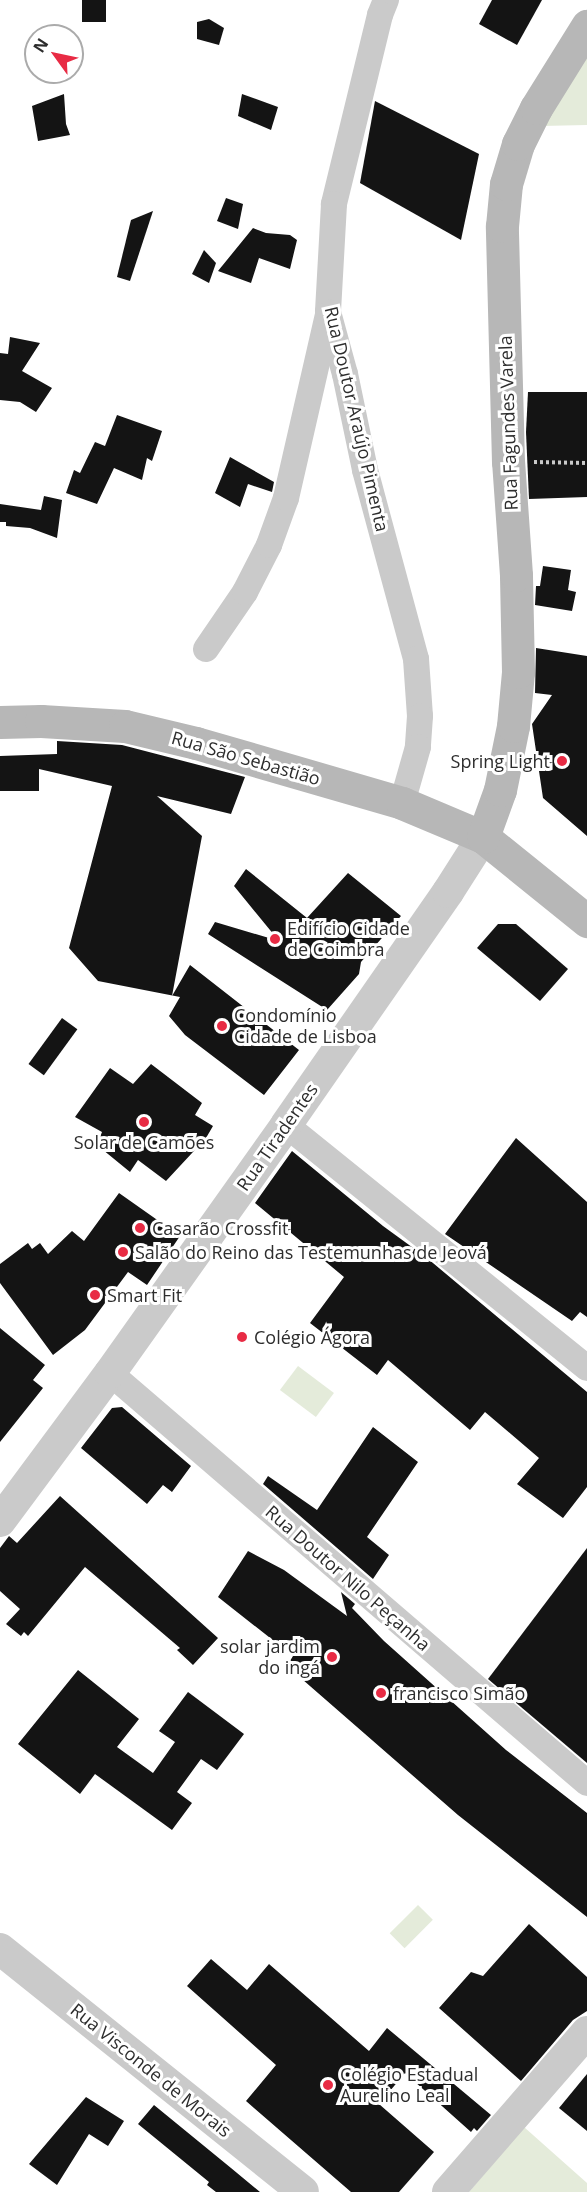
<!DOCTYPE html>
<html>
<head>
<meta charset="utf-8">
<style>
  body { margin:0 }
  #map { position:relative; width:587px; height:2192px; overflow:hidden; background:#fff; font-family:"Open Sans",sans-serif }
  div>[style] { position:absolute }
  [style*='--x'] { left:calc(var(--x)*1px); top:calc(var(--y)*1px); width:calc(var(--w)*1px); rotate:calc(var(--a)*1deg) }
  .green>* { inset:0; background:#e4ebda; transform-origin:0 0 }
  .building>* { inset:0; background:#141414; transform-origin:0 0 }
  .path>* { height:4px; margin-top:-2px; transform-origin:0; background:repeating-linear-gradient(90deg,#cacaca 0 3px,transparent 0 6px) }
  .minor>* { height:26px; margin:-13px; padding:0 13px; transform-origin:13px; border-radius:13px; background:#cacaca }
  .tertiary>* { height:32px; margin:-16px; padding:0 16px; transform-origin:16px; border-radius:16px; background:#cacaca }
  .secondary>* { height:33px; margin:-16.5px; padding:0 16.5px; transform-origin:16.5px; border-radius:16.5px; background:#b7b7b7 }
  .dots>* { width:16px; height:16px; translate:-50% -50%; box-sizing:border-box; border:3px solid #fff; border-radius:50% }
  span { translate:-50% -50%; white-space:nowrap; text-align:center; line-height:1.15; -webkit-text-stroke:6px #fff; paint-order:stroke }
  .street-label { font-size:18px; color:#2d2d2d }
  .poi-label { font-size:18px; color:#2d2d2d }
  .right { translate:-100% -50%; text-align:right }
  .left { translate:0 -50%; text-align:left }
  .north { position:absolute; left:24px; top:24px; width:60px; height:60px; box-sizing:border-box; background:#fff; border:2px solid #ababab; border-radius:50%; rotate:303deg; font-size:16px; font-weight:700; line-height:24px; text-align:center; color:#2d2d2d }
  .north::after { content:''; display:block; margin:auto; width:21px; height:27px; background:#e82b44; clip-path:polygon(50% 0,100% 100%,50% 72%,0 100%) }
</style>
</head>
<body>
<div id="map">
  <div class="green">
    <i style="clip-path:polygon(587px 51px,587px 125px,541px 126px)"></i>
    <i style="left:298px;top:1366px;width:45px;height:30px;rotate:37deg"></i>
    <i style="left:418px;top:1905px;width:21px;height:40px;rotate:45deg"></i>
    <i style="clip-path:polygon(524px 2127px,587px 2183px,587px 2192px,469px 2192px)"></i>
  </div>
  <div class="building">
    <i style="left:82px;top:0;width:24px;height:22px"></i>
    <i style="clip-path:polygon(492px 0,542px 0,517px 45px,479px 24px)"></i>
    <i style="clip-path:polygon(209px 19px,224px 28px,219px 45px,197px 39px,197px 22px)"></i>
    <i style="clip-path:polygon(64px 94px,66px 124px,70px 135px,38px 141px,32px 106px)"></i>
    <i style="clip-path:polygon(242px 94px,278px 107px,271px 130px,238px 116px)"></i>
    <i style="clip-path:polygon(375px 101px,479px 154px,461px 240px,360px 183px)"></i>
    <i style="clip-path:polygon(226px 198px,243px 204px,238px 229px,217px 221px)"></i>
    <i style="clip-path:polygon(153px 211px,130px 281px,117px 277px,131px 220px)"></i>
    <i style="clip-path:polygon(253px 228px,266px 233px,290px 235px,297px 240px,290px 269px,259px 258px,251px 283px,218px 271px)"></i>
    <i style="clip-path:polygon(204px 250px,216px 263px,209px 283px,192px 274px)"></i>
    <i style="clip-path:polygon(10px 337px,40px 343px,22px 371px,52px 388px,36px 412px,20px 402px,0 400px,0 353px,8px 354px)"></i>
    <i style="clip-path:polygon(528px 392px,587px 392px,587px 497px,529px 499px,526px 432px)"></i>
    <i style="clip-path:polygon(117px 415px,162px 431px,152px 461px,147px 458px,142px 480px,114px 468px,97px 504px,66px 493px,74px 470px,80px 473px,95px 442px,105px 446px)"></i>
    <i style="clip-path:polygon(230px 457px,274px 482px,272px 492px,248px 484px,240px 507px,215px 493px)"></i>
    <i style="clip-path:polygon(44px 496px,62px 500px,57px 538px,30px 528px,6px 526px,6px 522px,0 522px,0 504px,41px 510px)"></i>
    <i style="clip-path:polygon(543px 566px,571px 570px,568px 590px,576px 592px,572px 611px,535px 605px,536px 586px,540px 586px)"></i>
    <i style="clip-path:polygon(536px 648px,587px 656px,587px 836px,543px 798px,532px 724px,552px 695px,535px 693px)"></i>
    <i style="clip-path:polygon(57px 741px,122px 745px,245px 777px,231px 814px,157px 796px,202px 836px,172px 996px,190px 965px,299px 1050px,264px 1095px,185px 1035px,169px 1016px,180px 997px,98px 981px,69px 948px,112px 786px,39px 769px,39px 791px,0 791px,0 756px,57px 754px)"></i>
    <i style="clip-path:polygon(246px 869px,307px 918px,348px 873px,401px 916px,361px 962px,359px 974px,327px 1010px,208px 934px,215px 922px,279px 941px,234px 886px)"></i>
    <i style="clip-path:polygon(498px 924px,516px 924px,568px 969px,540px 1001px,477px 948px)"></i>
    <i style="left:62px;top:1018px;width:19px;height:57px;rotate:36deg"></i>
    <i style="clip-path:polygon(151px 1064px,202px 1103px,195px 1115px,213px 1126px,206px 1138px,166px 1181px,138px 1160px,130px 1172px,97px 1145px,102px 1132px,75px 1117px,110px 1068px,133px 1084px)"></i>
    <i style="clip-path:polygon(516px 1138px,587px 1202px,587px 1317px,580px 1312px,572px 1321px,445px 1234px)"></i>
    <i style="clip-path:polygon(292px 1151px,383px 1226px,427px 1258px,587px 1392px,587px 1487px,563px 1518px,517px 1484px,539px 1458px,485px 1412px,470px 1430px,388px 1360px,377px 1375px,310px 1323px,344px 1277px,255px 1203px)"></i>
    <i style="clip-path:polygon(119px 1193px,180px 1236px,147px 1285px,128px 1272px,85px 1330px,53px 1355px,0 1283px,0 1264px,28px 1243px,32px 1249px,40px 1243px,48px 1254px,72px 1231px,84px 1241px)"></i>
    <i style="clip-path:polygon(0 1328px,45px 1365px,33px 1380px,43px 1388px,0 1442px)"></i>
    <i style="clip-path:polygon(122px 1407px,191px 1466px,172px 1492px,163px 1485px,147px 1504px,81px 1448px,112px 1408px)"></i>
    <i style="clip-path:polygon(373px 1427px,418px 1462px,367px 1537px,389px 1555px,373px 1579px,263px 1484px,268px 1476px,317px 1510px)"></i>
    <i style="clip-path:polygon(60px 1496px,218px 1638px,193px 1665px,177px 1650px,180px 1648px,85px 1567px,28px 1636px,24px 1632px,21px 1636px,6px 1624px,20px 1609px,0 1591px,0 1548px,9px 1536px,17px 1543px)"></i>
    <i style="clip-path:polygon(587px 1548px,587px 1763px,488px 1679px)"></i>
    <i style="clip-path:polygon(248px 1551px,284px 1570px,347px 1616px,341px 1592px,355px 1604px,352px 1608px,384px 1641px,506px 1750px,587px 1813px,587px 1917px,458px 1815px,287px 1666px,293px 1656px,218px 1597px)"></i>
    <i style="clip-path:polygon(78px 1670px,139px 1719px,117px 1747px,153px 1773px,175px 1742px,159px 1731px,188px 1692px,244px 1734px,217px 1770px,201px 1759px,177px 1792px,192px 1803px,172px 1830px,95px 1774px,80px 1794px,18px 1744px)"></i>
    <i style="clip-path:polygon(529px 1924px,587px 1977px,587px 2011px,573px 2020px,521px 2081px,439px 2008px,471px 1972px,483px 1976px)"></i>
    <i style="clip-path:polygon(211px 1959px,247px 1990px,269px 1964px,369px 2051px,387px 2028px,491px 2115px,477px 2131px,474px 2128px,471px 2132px,405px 2073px,379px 2104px,434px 2152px,399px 2192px,351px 2192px,246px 2101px,276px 2065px,187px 1986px)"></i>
    <i style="clip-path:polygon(587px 2074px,587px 2131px,559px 2108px)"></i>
    <i style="clip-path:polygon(86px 2097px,124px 2121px,108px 2146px,89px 2134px,57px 2185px,29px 2164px)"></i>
    <i style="clip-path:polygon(154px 2105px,231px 2168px,260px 2192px,216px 2192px,207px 2185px,209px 2182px,138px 2124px)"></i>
  </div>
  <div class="path">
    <i style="--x:534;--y:462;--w:53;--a:1.1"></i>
  </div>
  <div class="minor">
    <i style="--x:386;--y:0;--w:16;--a:112"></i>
    <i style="--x:380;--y:15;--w:195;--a:103.7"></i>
    <i style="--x:334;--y:204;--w:108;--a:93.2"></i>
    <i style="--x:328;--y:312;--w:64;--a:74.7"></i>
    <i style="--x:345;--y:374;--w:98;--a:78.2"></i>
    <i style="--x:365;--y:470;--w:196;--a:74.9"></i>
    <i style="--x:416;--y:659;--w:57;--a:86"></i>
    <i style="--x:420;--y:716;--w:31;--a:94"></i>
    <i style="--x:418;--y:747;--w:58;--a:105.9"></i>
    <i style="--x:206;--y:649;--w:69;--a:-55.6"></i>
    <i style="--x:245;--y:592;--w:53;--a:-62.9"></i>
    <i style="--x:269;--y:545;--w:50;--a:-70.1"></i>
    <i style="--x:286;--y:498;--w:188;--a:-77.1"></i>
    <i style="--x:286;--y:1125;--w:387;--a:38.9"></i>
    <i style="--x:110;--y:1373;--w:629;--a:40.68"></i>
  </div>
  <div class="tertiary">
    <i style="--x:0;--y:1521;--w:184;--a:-53.4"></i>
    <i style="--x:110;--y:1373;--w:304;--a:-54.6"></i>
    <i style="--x:286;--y:1125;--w:284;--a:-55.2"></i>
    <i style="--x:448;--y:892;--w:65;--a:-57.5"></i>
    <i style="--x:0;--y:1949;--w:388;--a:38.7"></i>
    <i style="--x:448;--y:2192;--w:212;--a:-49"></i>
  </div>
  <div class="secondary">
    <i style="--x:0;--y:722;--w:41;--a:-1.4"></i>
    <i style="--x:41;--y:721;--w:84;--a:3.4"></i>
    <i style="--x:125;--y:726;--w:73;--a:13.5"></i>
    <i style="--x:196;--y:743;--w:215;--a:16.2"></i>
    <i style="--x:402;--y:803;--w:88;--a:22.8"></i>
    <i style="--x:483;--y:837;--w:134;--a:38.9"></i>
    <i style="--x:483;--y:837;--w:50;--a:-70.1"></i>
    <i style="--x:500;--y:790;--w:65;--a:-78.5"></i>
    <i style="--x:513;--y:726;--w:54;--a:-84.7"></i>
    <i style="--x:518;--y:672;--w:97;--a:-91.2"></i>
    <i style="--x:516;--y:575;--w:113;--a:-94"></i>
    <i style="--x:508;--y:462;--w:236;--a:-91.5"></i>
    <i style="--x:502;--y:226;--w:42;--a:-84.6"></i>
    <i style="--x:506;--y:184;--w:42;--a:-73.3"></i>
    <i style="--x:518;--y:144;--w:40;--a:-63.4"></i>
    <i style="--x:536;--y:108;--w:97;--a:-58.1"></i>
  </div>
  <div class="dots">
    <i style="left:562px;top:761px;background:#e82b44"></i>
    <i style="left:275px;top:939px;background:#e82b44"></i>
    <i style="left:222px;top:1026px;background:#e82b44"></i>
    <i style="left:144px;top:1122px;background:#e82b44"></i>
    <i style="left:140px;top:1228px;background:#e82b44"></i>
    <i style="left:123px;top:1252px;background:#e82b44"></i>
    <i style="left:95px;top:1295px;background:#e82b44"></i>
    <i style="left:242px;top:1337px;background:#e82b44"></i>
    <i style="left:332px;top:1657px;background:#e82b44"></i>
    <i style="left:381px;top:1693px;background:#e82b44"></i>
    <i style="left:328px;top:2085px;background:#e82b44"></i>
  </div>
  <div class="street-label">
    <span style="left:357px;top:419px;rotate:77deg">Rua Doutor Araújo Pimenta</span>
    <span style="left:508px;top:423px;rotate:-92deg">Rua Fagundes Varela</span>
    <span style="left:246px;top:758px;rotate:16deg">Rua São Sebastião</span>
    <span style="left:277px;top:1137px;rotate:-55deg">Rua Tiradentes</span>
    <span style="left:348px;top:1578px;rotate:41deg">Rua Doutor Nilo Peçanha</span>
    <span style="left:151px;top:2070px;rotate:39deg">Rua Visconde de Morais</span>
  </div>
  <div class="poi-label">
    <span class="right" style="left:550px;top:761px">Spring Light</span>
    <span class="left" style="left:287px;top:939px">Edifício Cidade<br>de Coimbra</span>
    <span class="left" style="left:234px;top:1026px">Condomínio<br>Cidade de Lisboa</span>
    <span style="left:144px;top:1142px">Solar de Camões</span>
    <span class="left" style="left:152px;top:1228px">Casarão Crossfit</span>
    <span class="left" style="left:135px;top:1252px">Salão do Reino das Testemunhas de Jeová</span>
    <span class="left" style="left:107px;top:1295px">Smart Fit</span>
    <span class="left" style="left:254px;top:1337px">Colégio Ágora</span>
    <span class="right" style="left:320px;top:1657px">solar jardim<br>do ingá</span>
    <span class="left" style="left:393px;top:1693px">francisco Simão</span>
    <span class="left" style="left:340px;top:2085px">Colégio Estadual<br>Aurelino Leal</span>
  </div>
  <div class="north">N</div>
</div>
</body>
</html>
